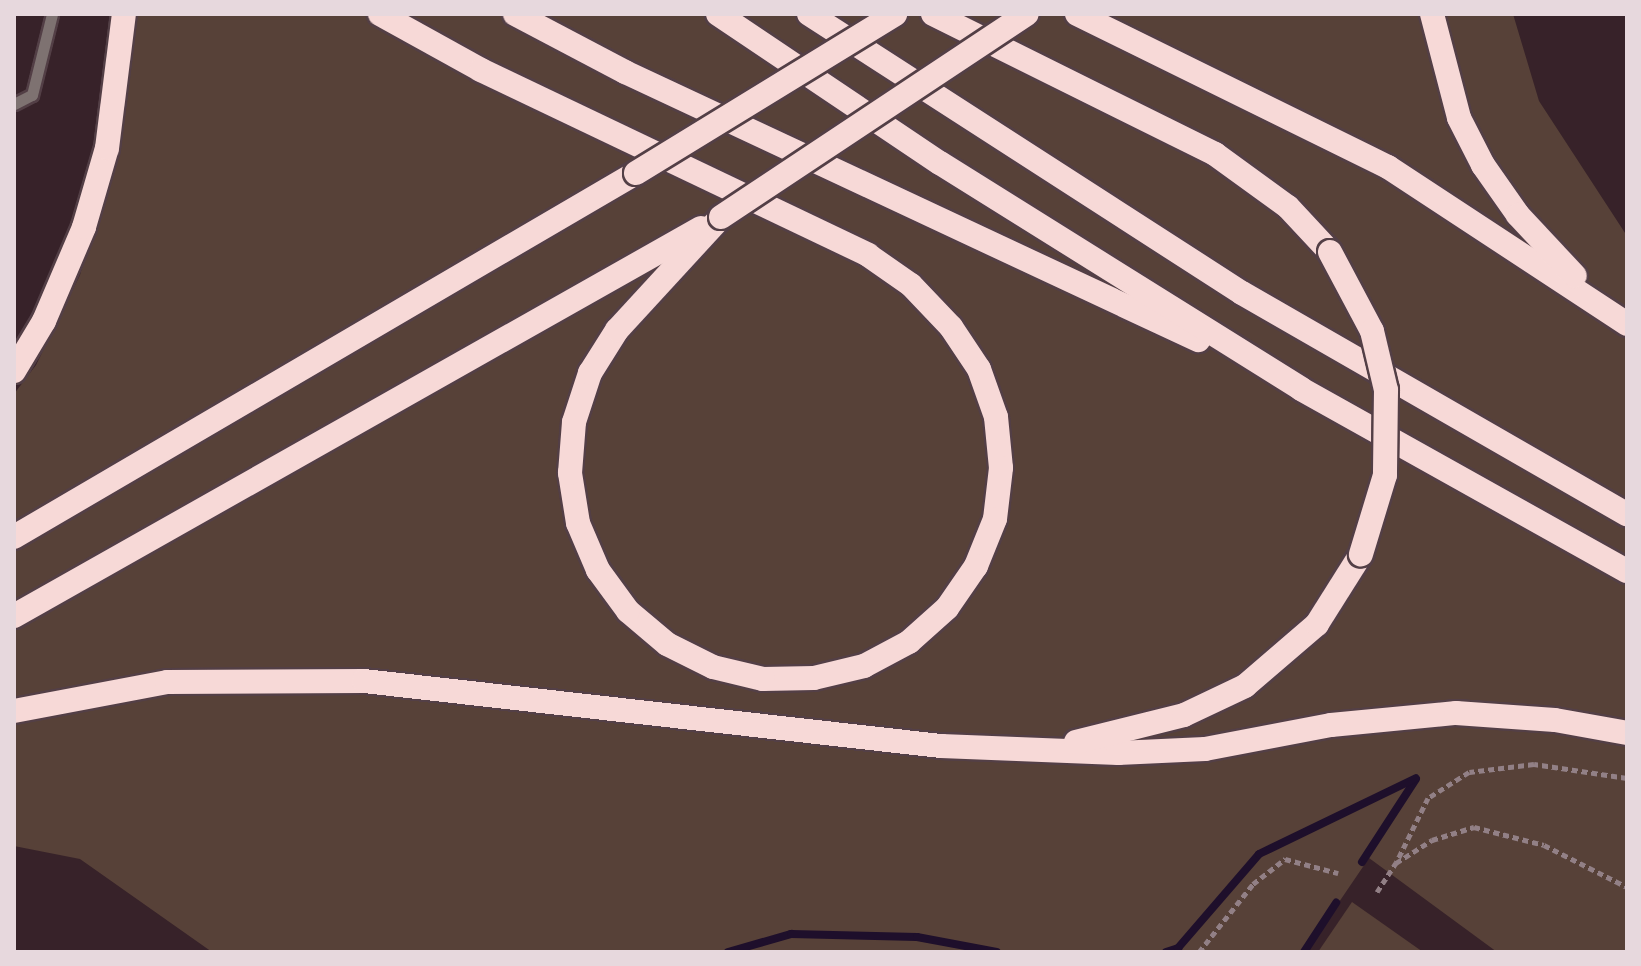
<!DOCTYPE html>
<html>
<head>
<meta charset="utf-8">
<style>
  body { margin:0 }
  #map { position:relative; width:1641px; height:966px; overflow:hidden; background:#372229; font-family:"Noto Sans",sans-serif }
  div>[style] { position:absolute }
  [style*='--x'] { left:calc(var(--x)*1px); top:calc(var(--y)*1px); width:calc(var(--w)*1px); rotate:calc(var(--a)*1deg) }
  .green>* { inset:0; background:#574138 }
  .stream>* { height:8px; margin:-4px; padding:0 4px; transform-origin:4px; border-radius:4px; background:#1e0f2b }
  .path>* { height:5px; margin-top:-2.5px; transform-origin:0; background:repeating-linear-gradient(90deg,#928086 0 6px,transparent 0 10px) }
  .roads { filter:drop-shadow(2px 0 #533f46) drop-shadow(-2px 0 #533f46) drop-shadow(0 2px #533f46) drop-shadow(0 -2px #533f46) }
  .lane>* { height:11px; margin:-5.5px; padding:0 5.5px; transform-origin:5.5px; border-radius:5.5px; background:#7e7271 }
  .highway>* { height:24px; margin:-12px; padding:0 12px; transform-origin:12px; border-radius:12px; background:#f7d9d7 }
  .bridges { filter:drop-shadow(2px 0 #533f46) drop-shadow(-2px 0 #533f46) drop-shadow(0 2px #533f46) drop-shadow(0 -2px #533f46) }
  .highway-bridge>* { height:24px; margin:-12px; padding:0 12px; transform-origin:12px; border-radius:12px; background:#f7d9d7 }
  span { translate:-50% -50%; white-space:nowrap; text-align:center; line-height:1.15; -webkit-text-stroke:6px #372229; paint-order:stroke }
  .frame { position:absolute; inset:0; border:16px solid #e7d8dd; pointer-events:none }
</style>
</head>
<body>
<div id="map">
  <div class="green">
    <i style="clip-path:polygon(135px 14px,1513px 14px,1539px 101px,1627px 236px,1627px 952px,1497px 952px,1369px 858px,1305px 952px,212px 952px,80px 859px,14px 846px,14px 394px,36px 365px,80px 275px,114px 158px)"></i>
    <i style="clip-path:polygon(1352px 902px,1423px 952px,1318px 952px)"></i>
  </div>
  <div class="stream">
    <i style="--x:1362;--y:862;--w:99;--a:-57"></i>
    <i style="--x:728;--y:952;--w:66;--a:-15.9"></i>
    <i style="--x:791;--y:934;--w:126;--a:1.4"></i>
    <i style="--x:917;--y:937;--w:81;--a:10.6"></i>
    <i style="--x:1166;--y:952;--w:13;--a:-18"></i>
    <i style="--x:1178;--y:948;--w:124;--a:-49.2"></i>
    <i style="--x:1259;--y:854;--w:174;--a:-25.8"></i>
    <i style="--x:1304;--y:952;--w:59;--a:-56.9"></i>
  </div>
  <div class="path">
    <i style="--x:1627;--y:778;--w:94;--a:-171.4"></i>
    <i style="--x:1534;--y:764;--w:65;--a:173"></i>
    <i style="--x:1469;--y:772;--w:49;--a:147.6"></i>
    <i style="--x:1428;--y:798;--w:72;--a:116.2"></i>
    <i style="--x:1396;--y:863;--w:43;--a:-32.6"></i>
    <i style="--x:1432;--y:840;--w:44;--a:-17.2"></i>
    <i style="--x:1474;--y:827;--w:72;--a:14.4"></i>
    <i style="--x:1544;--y:845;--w:93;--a:26.8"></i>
    <i style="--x:1377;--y:892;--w:35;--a:-57"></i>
    <i style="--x:1199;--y:952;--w:87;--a:-51.5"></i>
    <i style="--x:1253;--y:884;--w:41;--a:-38"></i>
    <i style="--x:1285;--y:859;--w:55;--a:14.8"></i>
  </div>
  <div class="roads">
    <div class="lane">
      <i style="--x:14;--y:104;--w:20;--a:-27"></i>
      <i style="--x:32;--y:95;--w:83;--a:-76.1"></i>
    </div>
    <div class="highway">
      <i style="--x:380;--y:14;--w:115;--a:29"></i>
      <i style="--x:481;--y:70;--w:429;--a:25.5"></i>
      <i style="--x:868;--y:255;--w:52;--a:34.9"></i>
      <i style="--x:911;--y:285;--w:58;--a:46.4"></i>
      <i style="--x:951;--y:327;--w:50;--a:56.3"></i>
      <i style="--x:979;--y:369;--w:51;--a:70.5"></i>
      <i style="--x:996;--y:417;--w:51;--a:84.4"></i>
      <i style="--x:1001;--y:468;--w:51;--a:96.7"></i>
      <i style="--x:995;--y:519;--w:51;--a:112"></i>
      <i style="--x:976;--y:566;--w:51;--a:124.6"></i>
      <i style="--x:947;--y:608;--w:51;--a:138.2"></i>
      <i style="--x:909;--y:642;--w:51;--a:151.9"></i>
      <i style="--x:864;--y:666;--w:51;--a:166.5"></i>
      <i style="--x:814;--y:678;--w:51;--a:178.9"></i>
      <i style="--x:763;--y:679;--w:51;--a:-166.5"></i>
      <i style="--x:713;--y:667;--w:51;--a:-153.4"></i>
      <i style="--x:667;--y:644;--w:51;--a:-139.8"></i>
      <i style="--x:628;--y:611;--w:51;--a:-126.2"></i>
      <i style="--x:598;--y:570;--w:51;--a:-113.1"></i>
      <i style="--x:578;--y:523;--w:51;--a:-99.1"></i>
      <i style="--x:570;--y:473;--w:51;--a:-85.5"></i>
      <i style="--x:574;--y:422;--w:52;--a:-71.9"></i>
      <i style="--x:590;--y:373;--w:51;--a:-57.9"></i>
      <i style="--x:617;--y:330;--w:154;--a:-47.4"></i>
      <i style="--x:515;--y:14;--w:124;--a:27.8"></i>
      <i style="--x:625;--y:72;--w:633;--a:25.07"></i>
      <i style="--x:718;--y:14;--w:267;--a:33.9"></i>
      <i style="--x:940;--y:163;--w:426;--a:32"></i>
      <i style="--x:1301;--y:389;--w:373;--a:29.2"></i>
      <i style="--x:809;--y:14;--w:515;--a:32.8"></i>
      <i style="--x:1242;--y:293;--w:444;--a:29.9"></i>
      <i style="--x:933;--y:14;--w:315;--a:26.4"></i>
      <i style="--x:1215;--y:154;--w:90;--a:36"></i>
      <i style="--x:1288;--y:207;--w:62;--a:47"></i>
      <i style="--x:1077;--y:14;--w:347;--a:26.2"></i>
      <i style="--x:1388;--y:167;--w:286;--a:33.3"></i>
      <i style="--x:1432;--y:14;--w:107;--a:75.4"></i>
      <i style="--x:1459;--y:118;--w:53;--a:62.9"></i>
      <i style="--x:1483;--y:165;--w:61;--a:55"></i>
      <i style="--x:1518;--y:215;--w:83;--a:46.9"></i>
      <i style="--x:14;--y:371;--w:58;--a:-59"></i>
      <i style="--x:44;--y:321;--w:102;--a:-66.9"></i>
      <i style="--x:84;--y:227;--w:82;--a:-73.8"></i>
      <i style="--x:107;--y:148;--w:135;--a:-82.8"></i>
      <i style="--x:14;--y:537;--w:721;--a:-30.34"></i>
      <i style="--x:14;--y:616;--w:789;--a:-29.46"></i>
      <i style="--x:14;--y:711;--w:156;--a:-10.7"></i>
      <i style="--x:167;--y:682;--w:197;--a:-0.3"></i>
      <i style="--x:364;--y:681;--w:581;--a:6.43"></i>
      <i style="--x:941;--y:746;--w:177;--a:2.3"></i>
      <i style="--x:1118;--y:753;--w:87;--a:-2.6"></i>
      <i style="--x:1205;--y:749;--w:128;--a:-10.8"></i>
      <i style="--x:1331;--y:725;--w:126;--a:-5.5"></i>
      <i style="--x:1456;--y:713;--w:99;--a:4"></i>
      <i style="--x:1555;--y:720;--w:73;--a:10.2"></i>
      <i style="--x:1076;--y:742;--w:111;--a:-14"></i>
      <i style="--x:1184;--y:715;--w:68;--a:-25.4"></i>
      <i style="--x:1245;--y:686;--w:95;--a:-40.7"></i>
      <i style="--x:1317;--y:624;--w:83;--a:-57.8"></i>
    </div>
  </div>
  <div class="bridges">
    <div class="highway-bridge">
      <i style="--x:636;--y:173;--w:304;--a:-31.5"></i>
      <i style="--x:721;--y:217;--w:367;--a:-33.6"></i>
      <i style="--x:1330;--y:252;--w:89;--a:62"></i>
      <i style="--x:1372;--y:331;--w:61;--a:76.7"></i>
      <i style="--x:1386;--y:390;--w:85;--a:90.7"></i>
      <i style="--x:1385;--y:475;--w:83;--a:106.9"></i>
    </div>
  </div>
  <div class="frame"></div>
</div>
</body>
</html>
